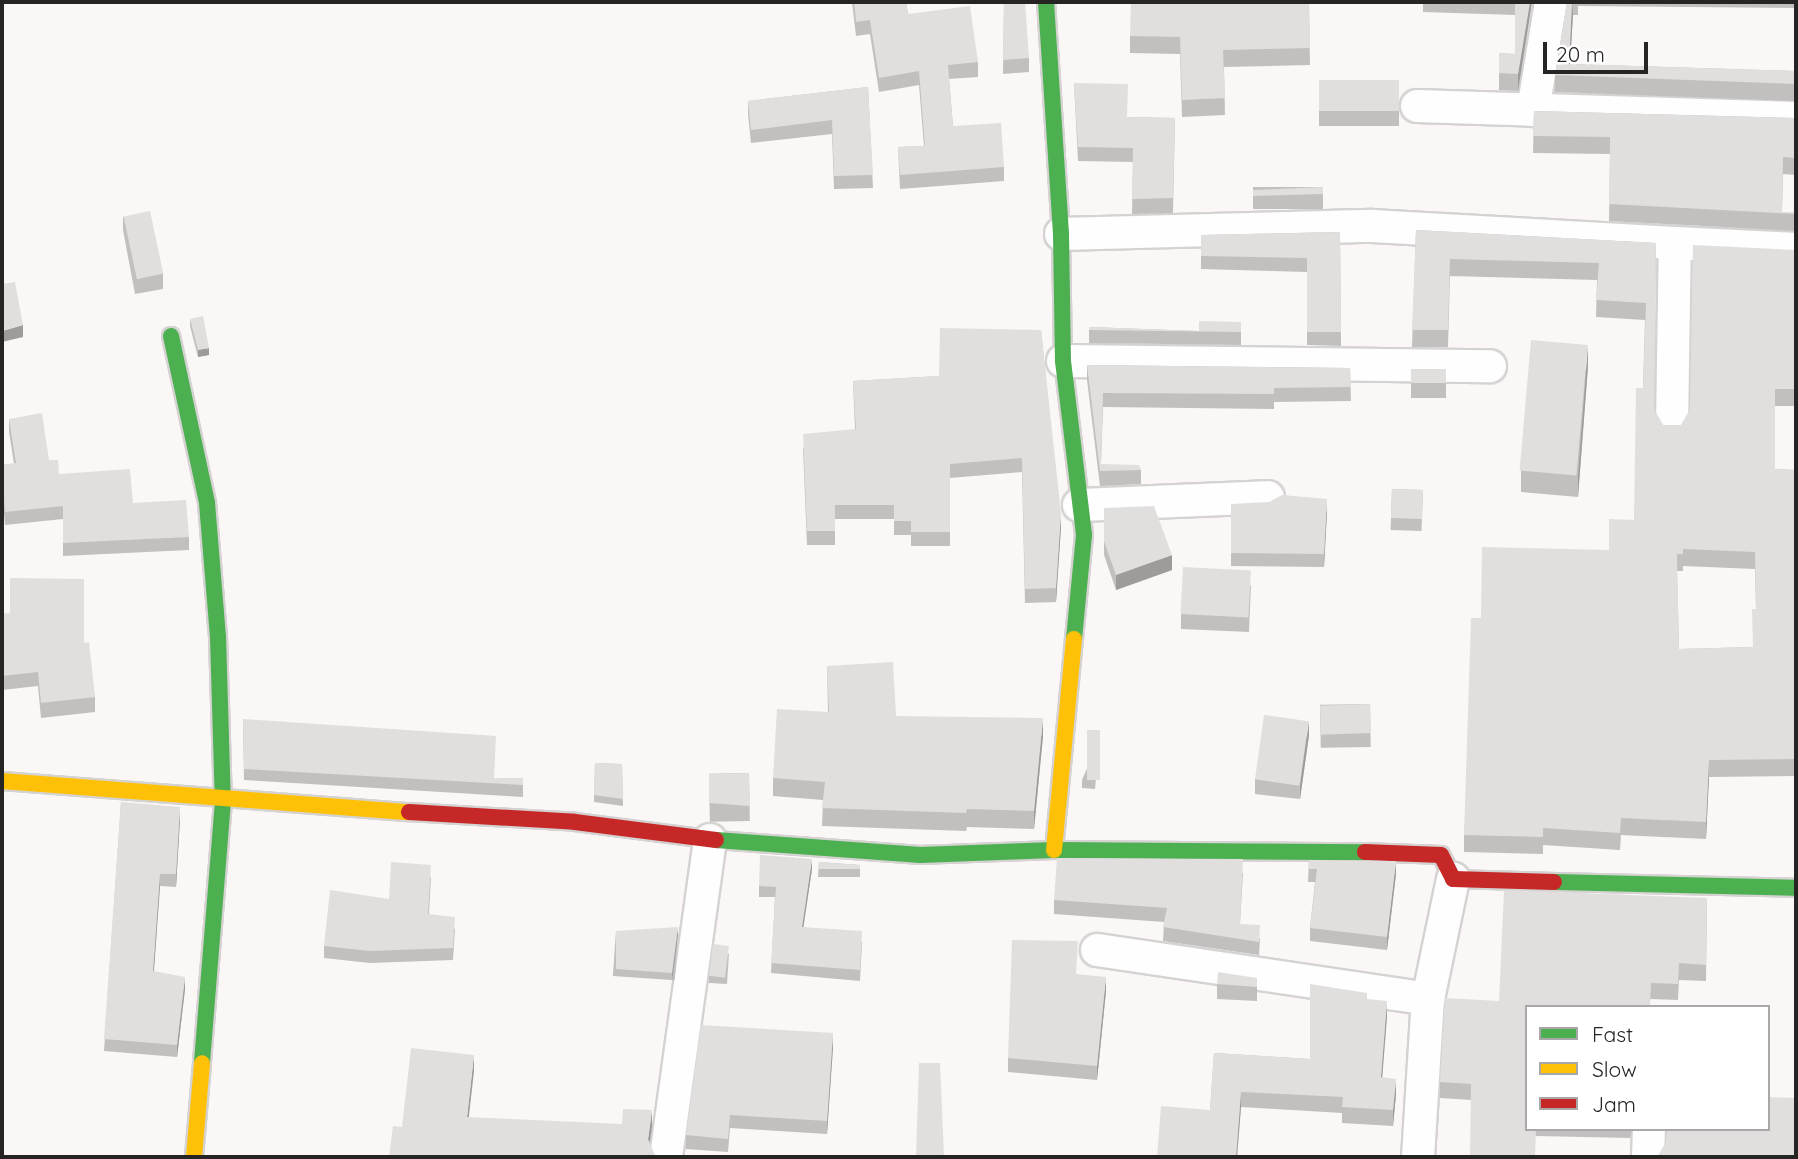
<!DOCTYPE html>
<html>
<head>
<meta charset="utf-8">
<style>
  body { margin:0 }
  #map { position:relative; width:1798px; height:1159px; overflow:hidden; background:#fbf7f7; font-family:Quicksand,sans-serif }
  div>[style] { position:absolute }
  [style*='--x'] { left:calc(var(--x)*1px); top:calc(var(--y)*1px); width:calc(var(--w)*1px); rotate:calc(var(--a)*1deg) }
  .roads { filter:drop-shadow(2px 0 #d5d2d2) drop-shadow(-2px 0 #d5d2d2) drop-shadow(0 2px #d5d2d2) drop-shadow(0 -2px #d5d2d2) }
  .street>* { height:32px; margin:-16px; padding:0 16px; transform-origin:16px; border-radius:16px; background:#fefefe }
  .fast>* { height:16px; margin:-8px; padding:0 8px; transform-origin:8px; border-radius:8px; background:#4caf50 }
  .slow>* { height:16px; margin:-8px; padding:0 8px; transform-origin:8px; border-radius:8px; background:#ffc107 }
  .jam>* { height:16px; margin:-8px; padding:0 8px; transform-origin:8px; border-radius:8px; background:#c62828 }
  .wall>* { inset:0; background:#c2bfbf; transform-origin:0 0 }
  .shaded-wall>* { inset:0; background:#9e9b9b }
  .building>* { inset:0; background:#e1dede; transform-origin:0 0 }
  span { translate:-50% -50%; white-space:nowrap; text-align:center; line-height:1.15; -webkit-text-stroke:6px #fff; paint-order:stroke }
  .frame { position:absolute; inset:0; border:4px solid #272424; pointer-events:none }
  .legend { position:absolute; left:1525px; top:1005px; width:245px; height:126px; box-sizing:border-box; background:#fff; border:2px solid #a9a7a7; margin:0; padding:9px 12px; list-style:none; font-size:21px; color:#272424 }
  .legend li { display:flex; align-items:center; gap:14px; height:35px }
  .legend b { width:35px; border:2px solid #a9a7a7 }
  .scale { position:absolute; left:1543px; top:42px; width:105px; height:32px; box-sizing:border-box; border:4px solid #272424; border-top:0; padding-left:9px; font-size:21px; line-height:24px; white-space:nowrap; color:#272424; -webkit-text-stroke:5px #fff; paint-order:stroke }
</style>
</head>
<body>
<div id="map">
  <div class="roads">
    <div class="street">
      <i style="--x:1417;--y:106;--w:379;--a:1.8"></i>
      <i style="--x:1533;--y:110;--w:109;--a:-80.5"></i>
      <i style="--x:1061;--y:234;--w:311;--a:-1.5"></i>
      <i style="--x:1372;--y:226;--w:303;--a:3.2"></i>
      <i style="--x:1063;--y:361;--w:427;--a:0.7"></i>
      <i style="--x:1672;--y:426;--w:183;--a:-89.1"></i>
      <i style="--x:1675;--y:243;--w:121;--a:2.8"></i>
      <i style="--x:1079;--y:505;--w:189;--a:-2.4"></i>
      <i style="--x:1097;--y:950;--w:335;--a:8.4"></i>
      <i style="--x:666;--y:1157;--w:320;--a:-82.1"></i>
      <i style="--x:1418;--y:1157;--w:158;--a:-86.4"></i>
      <i style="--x:1428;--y:999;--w:123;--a:-78.2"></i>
      <i style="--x:1648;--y:1157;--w:28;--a:-88"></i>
    </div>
    <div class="fast">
      <i style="--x:1046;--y:2;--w:232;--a:86.3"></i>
      <i style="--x:1061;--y:234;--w:127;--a:89.1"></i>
      <i style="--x:1063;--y:361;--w:175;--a:83.1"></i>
      <i style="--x:1084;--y:535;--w:104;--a:95.5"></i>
      <i style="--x:171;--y:336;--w:171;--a:77.8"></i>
      <i style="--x:207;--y:503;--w:134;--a:85.3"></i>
      <i style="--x:218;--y:637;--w:164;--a:88.3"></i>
      <i style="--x:223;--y:801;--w:263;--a:94.6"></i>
      <i style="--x:716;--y:840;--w:205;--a:4.2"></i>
      <i style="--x:920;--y:855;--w:134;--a:-2.1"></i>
      <i style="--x:1054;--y:850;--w:311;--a:0.4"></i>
      <i style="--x:1554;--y:882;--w:242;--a:1.4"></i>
    </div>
    <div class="slow">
      <i style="--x:2;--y:781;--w:408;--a:4.4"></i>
      <i style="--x:1054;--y:850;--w:212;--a:-84.6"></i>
      <i style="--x:194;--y:1157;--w:94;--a:-85.1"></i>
    </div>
    <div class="jam">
      <i style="--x:409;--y:812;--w:166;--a:3.4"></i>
      <i style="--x:575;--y:822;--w:142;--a:7.3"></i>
      <i style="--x:1365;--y:852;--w:76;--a:2.3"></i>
      <i style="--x:1441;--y:855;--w:27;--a:63"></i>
      <i style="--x:1453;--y:879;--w:101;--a:1.7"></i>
    </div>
  </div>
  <div class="wall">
    <i style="clip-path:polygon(852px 2px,906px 2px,908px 14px,978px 62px,978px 77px,949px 79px,953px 126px,1004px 167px,1004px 181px,900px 189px,898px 147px,924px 146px,919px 85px,879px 92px,870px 34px,856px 36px)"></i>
    <i style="clip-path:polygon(1004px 2px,1029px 58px,1029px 72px,1003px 74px)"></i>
    <i style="clip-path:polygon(1309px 2px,1310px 65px,1224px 67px,1225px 115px,1182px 117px,1180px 54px,1130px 53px,1130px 36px)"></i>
    <i style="clip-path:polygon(1423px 2px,1532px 2px,1518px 91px,1499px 90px,1499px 53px,1515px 54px,1515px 15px,1423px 12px)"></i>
    <i style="clip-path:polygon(1567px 2px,1796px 2px,1796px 8px,1578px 6px,1578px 15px,1573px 15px,1570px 64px,1796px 71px,1796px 101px,1555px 92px,1555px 75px)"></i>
    <i style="left:1319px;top:80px;width:80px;height:46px"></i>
    <i style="clip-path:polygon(1074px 83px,1127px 117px,1175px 118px,1173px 213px,1132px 214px,1133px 162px,1078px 161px)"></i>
    <i style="clip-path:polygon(868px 87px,873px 188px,834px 189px,832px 134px,751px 143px,748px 114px,748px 101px)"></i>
    <i style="clip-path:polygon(1534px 111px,1796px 118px,1796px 175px,1783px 174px,1782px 212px,1796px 212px,1796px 231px,1609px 221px,1610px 154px,1533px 153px)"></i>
    <i style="left:1323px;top:187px;width:22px;height:70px;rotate:90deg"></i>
    <i style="clip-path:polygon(123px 216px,163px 274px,163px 289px,135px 294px,123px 230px)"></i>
    <i style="clip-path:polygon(evenodd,1416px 230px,1656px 243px,1654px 410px,1663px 425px,1681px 425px,1796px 250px,1796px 406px,1775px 406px,1775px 469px,1796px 470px,1796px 776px,1709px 777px,1706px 839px,1621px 835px,1620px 850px,1543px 845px,1543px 854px,1464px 852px,1464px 835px,1481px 618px,1609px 550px,1634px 520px,1643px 388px,1645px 320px,1596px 317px,1597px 280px,1450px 276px,1448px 347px,1412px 347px,1416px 230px,1683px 566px,1755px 569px,1756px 609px,1753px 647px,1679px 649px,1677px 571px,1683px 571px,1683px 566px)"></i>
    <i style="clip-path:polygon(1340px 232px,1341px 346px,1307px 345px,1307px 272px,1201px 269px,1201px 235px)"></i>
    <i style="clip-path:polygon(190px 319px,209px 355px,198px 357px,190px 326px)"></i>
    <i style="clip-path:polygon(1241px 322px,1241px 345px,1089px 343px,1089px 327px,1199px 331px)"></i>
    <i style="clip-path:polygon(1041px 330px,1061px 527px,1056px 602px,1025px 603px,1022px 472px,950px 478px,950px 546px,911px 546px,911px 535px,894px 535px,894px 519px,835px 519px,835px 545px,807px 545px,803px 448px,855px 429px,853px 381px,939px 376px)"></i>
    <i style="clip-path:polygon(1087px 365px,1350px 368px,1351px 401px,1274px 402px,1274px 409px,1103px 407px,1101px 464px,1141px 470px,1141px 484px,1100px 486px,1087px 380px)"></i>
    <i style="clip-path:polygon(1588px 366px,1578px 497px,1521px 492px,1521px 471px)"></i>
    <i style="left:1411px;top:369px;width:35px;height:29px"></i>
    <i style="clip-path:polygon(9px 419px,49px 460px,59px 474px,133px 503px,189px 537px,189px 550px,63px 556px,63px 519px,5px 525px,2px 489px,2px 465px,14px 464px,9px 432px)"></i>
    <i style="left:1392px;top:489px;width:31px;height:41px;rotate:2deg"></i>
    <i style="clip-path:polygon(1231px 504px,1327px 512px,1324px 567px,1231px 566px)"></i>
    <i style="clip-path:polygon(1104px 508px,1172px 570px,1116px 590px,1104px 555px)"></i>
    <i style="clip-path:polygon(1251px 585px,1249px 632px,1181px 629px,1181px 614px)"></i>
    <i style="clip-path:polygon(2px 614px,84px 643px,95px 697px,95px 712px,41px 718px,38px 686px,2px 690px)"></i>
    <i style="clip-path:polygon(827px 666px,896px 716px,1043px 736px,1034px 829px,967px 827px,966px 831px,822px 826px,823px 800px,773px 796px,773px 778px,828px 712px)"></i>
    <i style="left:1370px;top:704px;width:43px;height:50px;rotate:89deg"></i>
    <i style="clip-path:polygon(243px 719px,495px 778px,523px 778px,523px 797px,244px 780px)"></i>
    <i style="clip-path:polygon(1309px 735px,1300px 799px,1255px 794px,1255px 779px)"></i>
    <i style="clip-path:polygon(1100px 738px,1095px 789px,1082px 788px,1082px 780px)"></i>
    <i style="clip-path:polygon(595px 763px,622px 764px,623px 806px,594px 802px)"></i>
    <i style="left:749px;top:773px;width:48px;height:40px;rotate:89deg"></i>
    <i style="clip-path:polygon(121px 802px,180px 819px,176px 887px,160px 886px,154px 971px,185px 989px,177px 1057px,104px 1051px)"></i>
    <i style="clip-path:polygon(1309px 860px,1396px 874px,1387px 950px,1310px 941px,1310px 928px,1315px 882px,1308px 882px)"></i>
    <i style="clip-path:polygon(819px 862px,860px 865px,860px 877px,818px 877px)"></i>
    <i style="clip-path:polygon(812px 869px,803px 927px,862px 942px,860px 981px,771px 973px,775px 897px,759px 897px,759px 886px)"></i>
    <i style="clip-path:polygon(1243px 873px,1240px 924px,1260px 939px,1259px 955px,1163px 941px,1164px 922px,1054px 914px,1054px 900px)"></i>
    <i style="clip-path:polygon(431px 877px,429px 914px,455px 929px,453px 960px,370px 963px,324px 958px,324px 946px,389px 899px)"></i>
    <i style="clip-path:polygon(1707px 898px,1706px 981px,1679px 980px,1678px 1000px,1651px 999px,1527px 1129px,1632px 1129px,1630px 1138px,1536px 1136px,1471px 1100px,1440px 1098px,1440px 1082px,1499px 1001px)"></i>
    <i style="left:616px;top:931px;width:62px;height:45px;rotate:4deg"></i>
    <i style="clip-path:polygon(729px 953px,727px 984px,709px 983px,709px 976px)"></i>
    <i style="clip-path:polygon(1077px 974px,1106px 991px,1097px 1080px,1008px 1072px,1008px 1058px)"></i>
    <i style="clip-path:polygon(1257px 978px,1257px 1001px,1217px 999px,1217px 984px)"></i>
    <i style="clip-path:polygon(1367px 999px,1387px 1016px,1382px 1078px,1396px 1094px,1393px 1126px,1342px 1123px,1342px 1113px,1241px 1107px,1237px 1157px,1157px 1157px,1210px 1110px,1214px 1053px,1310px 1059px)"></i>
    <i style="clip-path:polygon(833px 1047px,827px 1134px,730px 1128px,728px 1152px,686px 1149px,686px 1135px)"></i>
  </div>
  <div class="shaded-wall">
    <i style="clip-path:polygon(1530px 2px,1532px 2px,1518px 91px,1518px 74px)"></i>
    <i style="clip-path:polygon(1572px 2px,1573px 15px,1569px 81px,1569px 64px)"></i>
    <i style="clip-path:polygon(23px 325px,23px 337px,2px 342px,2px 331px)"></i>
    <i style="clip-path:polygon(1588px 345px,1588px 366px,1578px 497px,1578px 476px)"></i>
    <i style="clip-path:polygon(209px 348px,209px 355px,198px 357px,198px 350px)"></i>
    <i style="clip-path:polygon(1327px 499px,1327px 512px,1324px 567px,1324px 554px)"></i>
    <i style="clip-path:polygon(1061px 513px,1061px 527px,1056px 602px,1056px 588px)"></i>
    <i style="clip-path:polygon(1172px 555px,1172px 570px,1116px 590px,1116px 575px)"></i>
    <i style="clip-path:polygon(1043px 718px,1043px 736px,1034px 829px,1034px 811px)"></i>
    <i style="clip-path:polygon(1309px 721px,1309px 735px,1300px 799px,1300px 785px)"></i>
    <i style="clip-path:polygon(1709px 760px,1709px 777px,1706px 839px,1706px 822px)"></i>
    <i style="clip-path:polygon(180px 807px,180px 819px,176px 887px,176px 874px)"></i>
    <i style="clip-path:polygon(812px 859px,812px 869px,802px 937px,802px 927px)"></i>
    <i style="clip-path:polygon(1396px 861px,1396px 874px,1387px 950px,1387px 937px)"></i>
    <i style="clip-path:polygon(160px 874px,160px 886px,153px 983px,153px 971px)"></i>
    <i style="clip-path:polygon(678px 927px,678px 935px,672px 981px,672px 973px)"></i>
    <i style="clip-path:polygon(185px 977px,185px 989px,177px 1057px,177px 1045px)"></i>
    <i style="clip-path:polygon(1106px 977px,1106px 991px,1097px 1080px,1097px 1066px)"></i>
    <i style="clip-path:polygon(1387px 1001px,1387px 1016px,1381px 1093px,1381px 1077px)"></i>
    <i style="clip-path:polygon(833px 1033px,833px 1047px,827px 1134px,827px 1121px)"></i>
    <i style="clip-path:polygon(474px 1055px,474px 1071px,467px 1133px,467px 1117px)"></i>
    <i style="clip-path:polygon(1396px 1079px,1396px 1094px,1393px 1126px,1393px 1110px)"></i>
    <i style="clip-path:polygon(1241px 1092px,1241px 1107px,1237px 1157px,1236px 1157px)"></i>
    <i style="clip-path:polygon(652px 1110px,652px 1127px,648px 1155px,648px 1139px)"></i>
  </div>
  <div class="building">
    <i style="clip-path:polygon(854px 2px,906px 2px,908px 14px,970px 6px,978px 62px,948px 65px,953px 126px,1001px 123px,1004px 167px,900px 175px,898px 147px,925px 146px,919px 71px,879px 78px,870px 20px,856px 22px)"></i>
    <i style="clip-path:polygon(1004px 2px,1025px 2px,1029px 58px,1003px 60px)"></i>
    <i style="clip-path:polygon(1131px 2px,1309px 2px,1310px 48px,1223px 50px,1225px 98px,1182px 100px,1180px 37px,1130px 36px)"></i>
    <i style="clip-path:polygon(1515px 2px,1530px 2px,1518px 74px,1499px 73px,1499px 53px,1515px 54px)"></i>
    <i style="clip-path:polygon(1567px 2px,1572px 2px,1569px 64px,1796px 71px,1796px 84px,1555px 75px)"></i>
    <i style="left:1319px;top:80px;width:80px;height:31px"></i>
    <i style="clip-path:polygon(1074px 83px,1128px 84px,1127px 117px,1175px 118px,1173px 198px,1132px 199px,1133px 148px,1078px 147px)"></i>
    <i style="clip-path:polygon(868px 87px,873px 175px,834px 176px,832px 120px,751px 130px,748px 101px)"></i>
    <i style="clip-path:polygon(1534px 111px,1796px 118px,1796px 158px,1783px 157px,1782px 212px,1796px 212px,1796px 214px,1609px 204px,1610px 137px,1533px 136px)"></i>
    <i style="clip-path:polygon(1323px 187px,1323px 194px,1253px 196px,1253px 190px)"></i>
    <i style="left:150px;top:211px;width:64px;height:27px;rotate:78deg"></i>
    <i style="clip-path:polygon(evenodd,1416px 230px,1656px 243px,1654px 409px,1663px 425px,1681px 425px,1690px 409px,1693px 245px,1796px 250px,1796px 389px,1775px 389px,1775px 469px,1796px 470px,1796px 759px,1709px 760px,1706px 822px,1621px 818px,1620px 833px,1543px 828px,1543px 837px,1464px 835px,1471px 618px,1481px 618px,1482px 547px,1609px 550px,1609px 519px,1634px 520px,1636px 388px,1643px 388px,1646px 303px,1596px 300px,1599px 263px,1450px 259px,1448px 330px,1412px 330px,1416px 230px,1683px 549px,1755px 552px,1756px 609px,1752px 609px,1753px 647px,1679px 649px,1677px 554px,1683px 554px,1683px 549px)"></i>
    <i style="clip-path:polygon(1340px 232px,1341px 332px,1307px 332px,1307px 258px,1201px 256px,1201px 235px)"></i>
    <i style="clip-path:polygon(15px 282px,23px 325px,2px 331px,2px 284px)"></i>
    <i style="clip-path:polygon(203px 316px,209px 348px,198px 350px,190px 319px)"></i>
    <i style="clip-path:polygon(1199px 321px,1241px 322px,1241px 332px,1089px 330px,1089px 327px,1199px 331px)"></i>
    <i style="clip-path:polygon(940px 328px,1041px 330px,1061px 513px,1056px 588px,1025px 589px,1022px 458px,950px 464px,950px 532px,911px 532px,911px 521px,894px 521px,894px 505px,835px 505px,835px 531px,807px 531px,803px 434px,856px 429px,853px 381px,939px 376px)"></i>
    <i style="left:1531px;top:340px;width:57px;height:131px;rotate:5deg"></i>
    <i style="clip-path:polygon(1087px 365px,1350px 368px,1351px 387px,1274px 388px,1274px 394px,1103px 393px,1101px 464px,1139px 465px,1141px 470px,1100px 471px)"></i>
    <i style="left:1411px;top:369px;width:35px;height:14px"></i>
    <i style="clip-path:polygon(42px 413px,49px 460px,58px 460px,59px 474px,130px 469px,133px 503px,186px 500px,189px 537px,63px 543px,63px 506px,5px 512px,2px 476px,2px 465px,16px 463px,9px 419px)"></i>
    <i style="left:1392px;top:489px;width:31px;height:29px;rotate:2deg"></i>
    <i style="clip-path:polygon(1282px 495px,1327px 499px,1324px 554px,1231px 553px,1231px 504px,1269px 502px)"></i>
    <i style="clip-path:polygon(1154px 506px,1172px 555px,1116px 575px,1104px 541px,1104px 508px)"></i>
    <i style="left:1183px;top:567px;width:68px;height:47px;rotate:3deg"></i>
    <i style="clip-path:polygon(10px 578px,84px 579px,84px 643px,89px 642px,95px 697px,41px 703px,38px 672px,2px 676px,2px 614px,10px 613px)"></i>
    <i style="clip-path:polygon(893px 662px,896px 716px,1043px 718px,1034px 811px,967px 809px,966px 813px,822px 808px,825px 782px,773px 778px,777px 709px,829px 712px,827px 666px)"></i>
    <i style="left:1370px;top:704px;width:29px;height:50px;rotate:88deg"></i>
    <i style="left:1264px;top:715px;width:45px;height:65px;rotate:8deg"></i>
    <i style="clip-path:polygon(243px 719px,496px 736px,494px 778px,523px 778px,523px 785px,244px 769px)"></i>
    <i style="left:1087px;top:730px;width:13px;height:50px"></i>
    <i style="clip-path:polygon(595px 763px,622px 764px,623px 799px,594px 795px)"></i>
    <i style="clip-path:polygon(749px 773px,750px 806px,709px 803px,709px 774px)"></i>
    <i style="clip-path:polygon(121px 802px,180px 807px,176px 874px,160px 874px,153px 971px,185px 977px,177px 1045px,104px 1039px)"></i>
    <i style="clip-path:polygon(760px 855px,812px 859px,802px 927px,862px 931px,860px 970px,771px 963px,776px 887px,759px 886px)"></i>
    <i style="clip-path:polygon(1057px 858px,1243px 859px,1240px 924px,1260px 925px,1259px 942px,1163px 927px,1167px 908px,1054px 900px)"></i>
    <i style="clip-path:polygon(1309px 860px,1396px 861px,1387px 937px,1310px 928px,1317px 869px,1308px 869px)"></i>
    <i style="clip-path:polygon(391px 862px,431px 865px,428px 914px,455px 917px,453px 948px,370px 951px,324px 946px,330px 890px,389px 899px)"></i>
    <i style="clip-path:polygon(819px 862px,860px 865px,860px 869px,818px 869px)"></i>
    <i style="clip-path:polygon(1504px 890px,1707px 898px,1706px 965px,1679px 963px,1678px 984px,1651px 983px,1650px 1007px,1527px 1007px,1527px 1129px,1536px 1129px,1535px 1157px,1470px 1157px,1471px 1084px,1440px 1082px,1445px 998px,1499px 1001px)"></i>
    <i style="clip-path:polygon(678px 927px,672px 973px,616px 969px,616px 931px)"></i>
    <i style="clip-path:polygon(1012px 940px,1078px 941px,1076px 974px,1106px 977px,1097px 1066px,1008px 1058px)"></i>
    <i style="left:713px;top:944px;width:16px;height:32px;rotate:7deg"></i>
    <i style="clip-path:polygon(1218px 972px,1257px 978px,1257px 987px,1217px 984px)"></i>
    <i style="clip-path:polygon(1310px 984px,1367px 993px,1367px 999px,1387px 1001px,1381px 1077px,1396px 1079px,1393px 1110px,1342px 1107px,1343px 1097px,1241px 1092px,1236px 1157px,1157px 1157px,1161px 1106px,1210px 1110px,1214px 1053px,1310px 1059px)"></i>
    <i style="clip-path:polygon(701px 1025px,833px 1033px,827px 1121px,730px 1115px,728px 1139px,686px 1135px)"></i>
    <i style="clip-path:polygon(411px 1048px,474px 1055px,467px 1117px,622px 1124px,623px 1109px,652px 1110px,648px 1139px,655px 1155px,655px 1157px,389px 1157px,393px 1126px,402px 1127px)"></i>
    <i style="clip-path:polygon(919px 1063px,940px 1063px,944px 1156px,916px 1157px)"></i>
    <i style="clip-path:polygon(1768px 1097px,1796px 1098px,1796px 1157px,1657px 1157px,1666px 1142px,1667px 1129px,1768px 1129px)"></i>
  </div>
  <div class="frame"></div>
  <ul class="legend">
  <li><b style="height:9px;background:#4caf50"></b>Fast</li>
  <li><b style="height:9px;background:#ffc107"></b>Slow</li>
  <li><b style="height:9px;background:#c62828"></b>Jam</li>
  </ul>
  <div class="scale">20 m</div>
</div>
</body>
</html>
